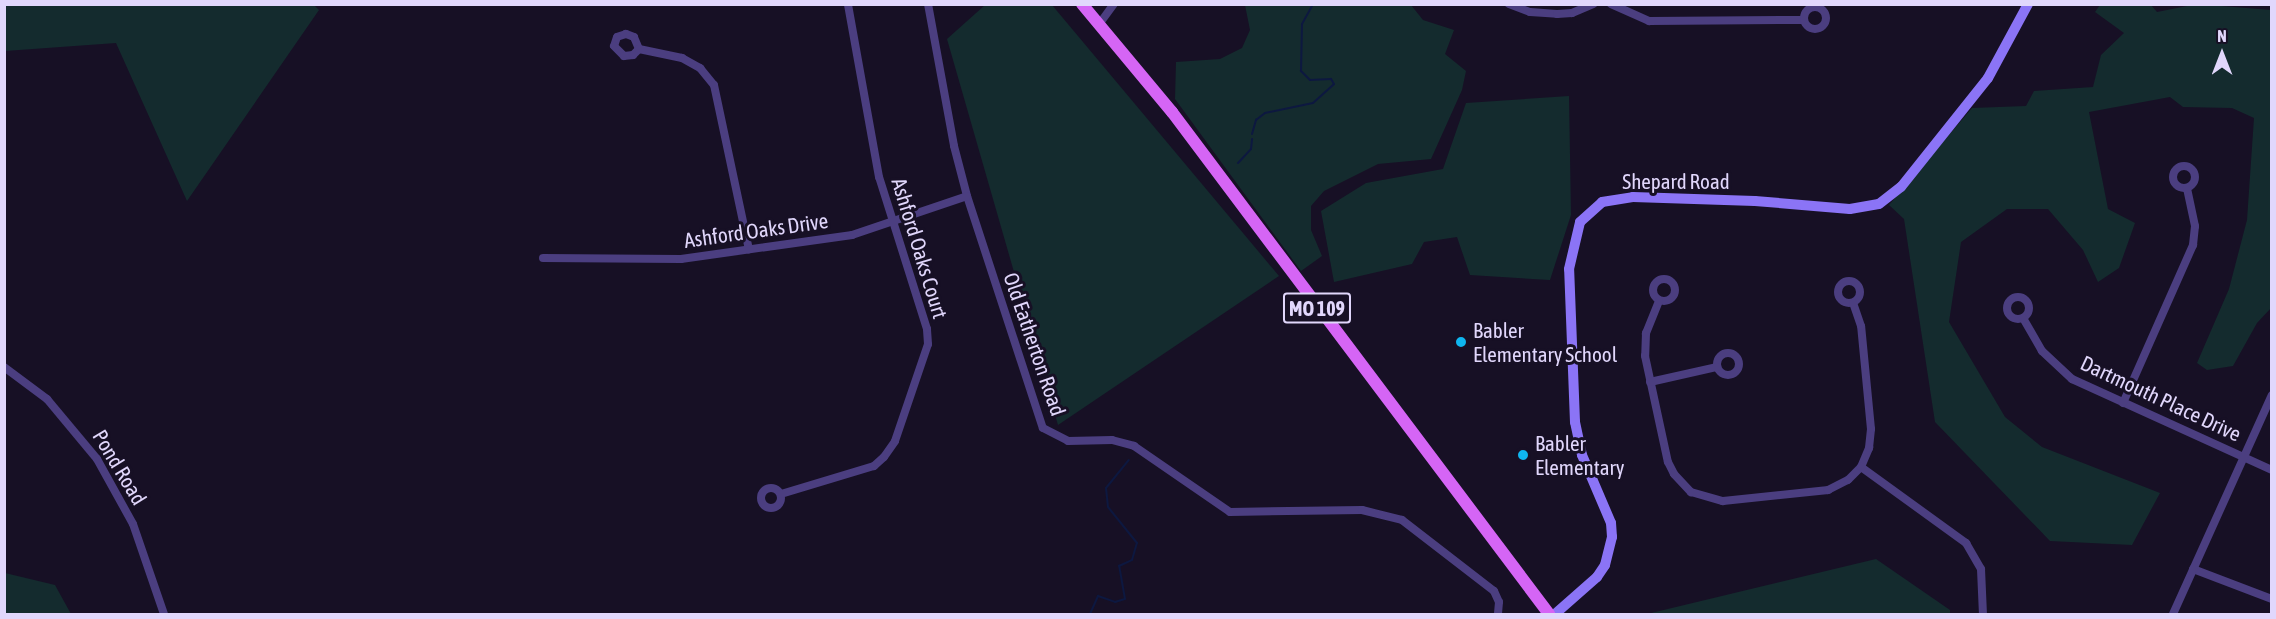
<!DOCTYPE html>
<html>
<head>
<meta charset="utf-8">
<style>
  body { margin:0 }
  #map { position:relative; width:2276px; height:619px; overflow:hidden; background:#171025; font-family:"Asap Condensed",sans-serif }
  div>[style] { position:absolute }
  [style*='--x'] { left:calc(var(--x)*1px); top:calc(var(--y)*1px); width:calc(var(--w)*1px); rotate:calc(var(--a)*1deg) }
  .green>* { inset:0; background:#142b2e }
  .stream>* { height:2px; margin:-1px; padding:0 1px; transform-origin:1px; border-radius:1px; background:#0d1840 }
  .street>* { height:8px; margin:-4px; padding:0 4px; transform-origin:4px; border-radius:4px; background:#4b3e80 }
  .street>.ring { margin:-4px; padding:0; box-sizing:content-box; background:none; border:8px solid #4b3e80; border-radius:50% }
  .secondary>* { height:10px; margin:-5px; padding:0 5px; transform-origin:5px; border-radius:5px; background:#8b74f6 }
  .primary>* { height:12px; margin:-6px; padding:0 6px; transform-origin:6px; border-radius:6px; background:#d565f5 }
  .dots>* { width:16px; height:16px; translate:-50% -50%; box-sizing:border-box; border:3px solid #171025; border-radius:50% }
  span { translate:-50% -50%; white-space:nowrap; text-align:center; line-height:1.15; -webkit-text-stroke:6px #171025; paint-order:stroke }
  .shield-label span { padding:2px 4px; background:#171025; border:2px solid; border-radius:4px; -webkit-text-stroke-width:0 }
  .shield-label { font-size:20px; color:#e1d7fc; font-weight:700 }
  .street-label { font-size:21px; color:#e1d7fc }
  .poi-label { font-size:21px; color:#e1d7fc }
  .left { translate:0 -50%; text-align:left }
  .frame { position:absolute; inset:0; border:6px solid #e1d7fc; pointer-events:none }
  .north { position:absolute; left:2192px; top:24px; width:60px; height:60px; -webkit-text-stroke:4px #171025; paint-order:stroke; rotate:0deg; font-size:16px; font-weight:700; line-height:24px; text-align:center; color:#e1d7fc }
  .north::after { content:''; display:block; margin:auto; width:21px; height:27px; background:#e1d7fc; clip-path:polygon(50% 0,100% 100%,50% 72%,0 100%) }
</style>
</head>
<body>
<div id="map">
  <div class="green">
    <i style="clip-path:polygon(2197px 4px,2271px 10px,2271px 308px,2257px 323px,2233px 366px,2207px 370px,2197px 363px,2229px 289px,2247px 220px,2254px 118px,2232px 108px,2183px 107px,2170px 97px,2089px 112px,2108px 209px,2135px 223px,2119px 268px,2098px 282px,2083px 250px,2048px 209px,2007px 209px,1961px 242px,1949px 322px,2005px 417px,2042px 447px,2160px 493px,2132px 545px,2050px 541px,1935px 422px,1904px 219px,1889px 205px,1972px 108px,2026px 106px,2034px 91px,2093px 87px,2101px 55px,2124px 33px,2095px 12px,2100px 5px,2151px 5px,2157px 12px)"></i>
    <i style="clip-path:polygon(314px 5px,319px 10px,187px 201px,116px 43px,5px 51px,5px 5px)"></i>
    <i style="clip-path:polygon(985px 5px,1052px 5px,1279px 276px,1058px 425px,947px 39px)"></i>
    <i style="clip-path:polygon(1245px 5px,1411px 5px,1423px 20px,1454px 30px,1445px 54px,1466px 71px,1462px 90px,1431px 159px,1378px 164px,1324px 191px,1311px 206px,1311px 230px,1322px 256px,1301px 271px,1175px 99px,1176px 62px,1220px 59px,1242px 48px,1250px 30px)"></i>
    <i style="clip-path:polygon(1569px 96px,1571px 215px,1550px 280px,1470px 275px,1457px 237px,1424px 242px,1412px 264px,1334px 282px,1321px 211px,1366px 183px,1443px 169px,1466px 103px)"></i>
    <i style="clip-path:polygon(1876px 559px,1950px 610px,1950px 614px,1647px 614px)"></i>
    <i style="clip-path:polygon(5px 573px,55px 585px,71px 614px,5px 614px)"></i>
  </div>
  <div class="stream">
    <i style="--x:1252;--y:134;--w:15;--a:-74"></i>
    <i style="--x:1256;--y:120;--w:11;--a:-38"></i>
    <i style="--x:1265;--y:113;--w:49;--a:-11.8"></i>
    <i style="--x:1313;--y:103;--w:28;--a:-42"></i>
    <i style="--x:1334;--y:84;--w:6;--a:-121"></i>
    <i style="--x:1331;--y:79;--w:21;--a:177"></i>
    <i style="--x:1310;--y:80;--w:13;--a:-135"></i>
    <i style="--x:1301;--y:71;--w:47;--a:-88.8"></i>
    <i style="--x:1302;--y:24;--w:23;--a:-61"></i>
    <i style="--x:1238;--y:163;--w:19;--a:-47"></i>
    <i style="--x:1251;--y:149;--w:10;--a:-84"></i>
    <i style="--x:1090;--y:614;--w:20;--a:-66"></i>
    <i style="--x:1098;--y:596;--w:18;--a:19"></i>
    <i style="--x:1115;--y:602;--w:10;--a:-17"></i>
    <i style="--x:1125;--y:599;--w:34;--a:-100"></i>
    <i style="--x:1119;--y:566;--w:14;--a:-25"></i>
    <i style="--x:1132;--y:560;--w:18;--a:-74"></i>
    <i style="--x:1137;--y:543;--w:46;--a:-128.9"></i>
    <i style="--x:1108;--y:507;--w:19;--a:-96"></i>
    <i style="--x:1106;--y:488;--w:36;--a:-51"></i>
  </div>
  <div class="street">
    <i style="--x:928;--y:4;--w:144;--a:79.6"></i>
    <i style="--x:954;--y:146;--w:52;--a:75.4"></i>
    <i style="--x:967;--y:196;--w:244;--a:71.9"></i>
    <i style="--x:1043;--y:428;--w:28;--a:27"></i>
    <i style="--x:1068;--y:441;--w:44;--a:-1.3"></i>
    <i style="--x:1112;--y:440;--w:23;--a:15"></i>
    <i style="--x:1134;--y:446;--w:116;--a:34.5"></i>
    <i style="--x:1230;--y:512;--w:132;--a:-0.9"></i>
    <i style="--x:1362;--y:510;--w:41;--a:14"></i>
    <i style="--x:1402;--y:520;--w:116;--a:37.7"></i>
    <i style="--x:1494;--y:591;--w:12;--a:66"></i>
    <i style="--x:1499;--y:602;--w:12;--a:95"></i>
    <i style="--x:1509;--y:4;--w:22;--a:21"></i>
    <i style="--x:1530;--y:12;--w:27;--a:4"></i>
    <i style="--x:1557;--y:14;--w:15;--a:-4"></i>
    <i style="--x:1572;--y:13;--w:23;--a:-23"></i>
    <i style="--x:1611;--y:4;--w:42;--a:24.1"></i>
    <i style="--x:1649;--y:21;--w:155;--a:-0.4"></i>
    <i class="ring" style="left:1804px;top:7px;width:14px;height:14px"></i>
    <i style="--x:1100;--y:23;--w:24;--a:-54"></i>
    <i style="--x:639;--y:49;--w:13;--a:-113"></i>
    <i style="--x:634;--y:37;--w:9;--a:-159"></i>
    <i style="--x:626;--y:34;--w:9;--a:162"></i>
    <i style="--x:617;--y:37;--w:9;--a:108"></i>
    <i style="--x:614;--y:46;--w:14;--a:45"></i>
    <i style="--x:624;--y:56;--w:9;--a:-6"></i>
    <i style="--x:633;--y:55;--w:8;--a:-45"></i>
    <i style="--x:639;--y:49;--w:44;--a:11.8"></i>
    <i style="--x:682;--y:58;--w:21;--a:29"></i>
    <i style="--x:700;--y:68;--w:22;--a:51"></i>
    <i style="--x:714;--y:85;--w:168;--a:78"></i>
    <i class="ring" style="left:2173px;top:166px;width:14px;height:14px"></i>
    <i style="--x:543;--y:258;--w:138;--a:0.4"></i>
    <i style="--x:681;--y:259;--w:173;--a:-8"></i>
    <i style="--x:852;--y:235;--w:121;--a:-18.7"></i>
    <i class="ring" style="left:1653px;top:279px;width:14px;height:14px"></i>
    <i class="ring" style="left:1838px;top:281px;width:14px;height:14px"></i>
    <i class="ring" style="left:2007px;top:297px;width:14px;height:14px"></i>
    <i style="--x:1659;--y:301;--w:35;--a:112"></i>
    <i style="--x:1646;--y:333;--w:23;--a:92"></i>
    <i style="--x:1645;--y:356;--w:108;--a:77.8"></i>
    <i style="--x:1668;--y:462;--w:13;--a:63"></i>
    <i style="--x:1674;--y:474;--w:25;--a:47"></i>
    <i style="--x:1691;--y:492;--w:33;--a:16"></i>
    <i style="--x:1723;--y:501;--w:106;--a:-6"></i>
    <i style="--x:1828;--y:490;--w:22;--a:-27"></i>
    <i style="--x:1848;--y:480;--w:18;--a:-45"></i>
    <i style="--x:1861;--y:467;--w:21;--a:-67"></i>
    <i style="--x:1869;--y:448;--w:19;--a:-84"></i>
    <i style="--x:1871;--y:429;--w:103;--a:-95.5"></i>
    <i style="--x:1861;--y:326;--w:24;--a:-109"></i>
    <i style="--x:2023;--y:318;--w:38;--a:60"></i>
    <i style="--x:2042;--y:351;--w:41;--a:43"></i>
    <i style="--x:2072;--y:379;--w:220;--a:24.5"></i>
    <i class="ring" style="left:1717px;top:353px;width:14px;height:14px"></i>
    <i style="--x:4;--y:367;--w:54;--a:36.7"></i>
    <i style="--x:47;--y:399;--w:78;--a:50.2"></i>
    <i style="--x:97;--y:459;--w:74;--a:61"></i>
    <i style="--x:133;--y:524;--w:95;--a:71"></i>
    <i style="--x:1650;--y:382;--w:69;--a:-12.6"></i>
    <i style="--x:2123;--y:403;--w:173;--a:-66.1"></i>
    <i style="--x:2193;--y:245;--w:19;--a:-84"></i>
    <i style="--x:2195;--y:226;--w:39;--a:-102"></i>
    <i style="--x:1861;--y:467;--w:130;--a:35.9"></i>
    <i style="--x:1966;--y:543;--w:30;--a:60"></i>
    <i style="--x:1981;--y:569;--w:45;--a:87.5"></i>
    <i class="ring" style="left:761px;top:488px;width:12px;height:12px"></i>
    <i style="--x:781;--y:494;--w:97;--a:-16.8"></i>
    <i style="--x:874;--y:466;--w:13;--a:-42"></i>
    <i style="--x:884;--y:457;--w:19;--a:-55"></i>
    <i style="--x:895;--y:441;--w:102;--a:-71.2"></i>
    <i style="--x:928;--y:344;--w:15;--a:-94"></i>
    <i style="--x:927;--y:329;--w:159;--a:-107.5"></i>
    <i style="--x:879;--y:177;--w:176;--a:-100.2"></i>
    <i style="--x:2193;--y:569;--w:85;--a:20.8"></i>
    <i style="--x:2173;--y:614;--w:240;--a:-65.7"></i>
  </div>
  <div class="secondary">
    <i style="--x:1555;--y:614;--w:56;--a:-41.4"></i>
    <i style="--x:1597;--y:577;--w:14;--a:-56"></i>
    <i style="--x:1605;--y:565;--w:29;--a:-76"></i>
    <i style="--x:1612;--y:537;--w:14;--a:-94"></i>
    <i style="--x:1611;--y:523;--w:74;--a:-113.1"></i>
    <i style="--x:1582;--y:455;--w:34;--a:-102"></i>
    <i style="--x:1575;--y:422;--w:153;--a:-92.2"></i>
    <i style="--x:1569;--y:269;--w:48;--a:-76.8"></i>
    <i style="--x:1580;--y:222;--w:30;--a:-42"></i>
    <i style="--x:1602;--y:202;--w:31;--a:-9"></i>
    <i style="--x:1633;--y:197;--w:122;--a:1.9"></i>
    <i style="--x:1755;--y:201;--w:95;--a:4.8"></i>
    <i style="--x:1850;--y:209;--w:29;--a:-10"></i>
    <i style="--x:1879;--y:204;--w:28;--a:-38"></i>
    <i style="--x:1901;--y:187;--w:139;--a:-51.4"></i>
    <i style="--x:1988;--y:78;--w:84;--a:-61.6"></i>
  </div>
  <div class="primary">
    <i style="--x:1082;--y:4;--w:141;--a:50.2"></i>
    <i style="--x:1172;--y:112;--w:628;--a:53.09"></i>
  </div>
  <div class="dots">
    <i style="left:1461px;top:342px;background:#0fb6f0"></i>
    <i style="left:1523px;top:455px;background:#0fb6f0"></i>
  </div>
  <div class="shield-label">
    <span style="left:1317px;top:308px">MO 109</span>
  </div>
  <div class="street-label">
    <span style="left:1676px;top:181px">Shepard Road</span>
    <span style="left:756px;top:230px;rotate:-8deg">Ashford Oaks Drive</span>
    <span style="left:920px;top:248px;rotate:73deg">Ashford Oaks Court</span>
    <span style="left:1035px;top:344px;rotate:71deg">Old Eatherton Road</span>
    <span style="left:2161px;top:398px;rotate:25deg">Dartmouth Place Drive</span>
    <span style="left:120px;top:467px;rotate:59deg">Pond Road</span>
  </div>
  <div class="poi-label">
    <span class="left" style="left:1473px;top:342px">Babler<br>Elementary School</span>
    <span class="left" style="left:1535px;top:455px">Babler<br>Elementary</span>
  </div>
  <div class="frame"></div>
  <div class="north">N</div>
</div>
</body>
</html>
